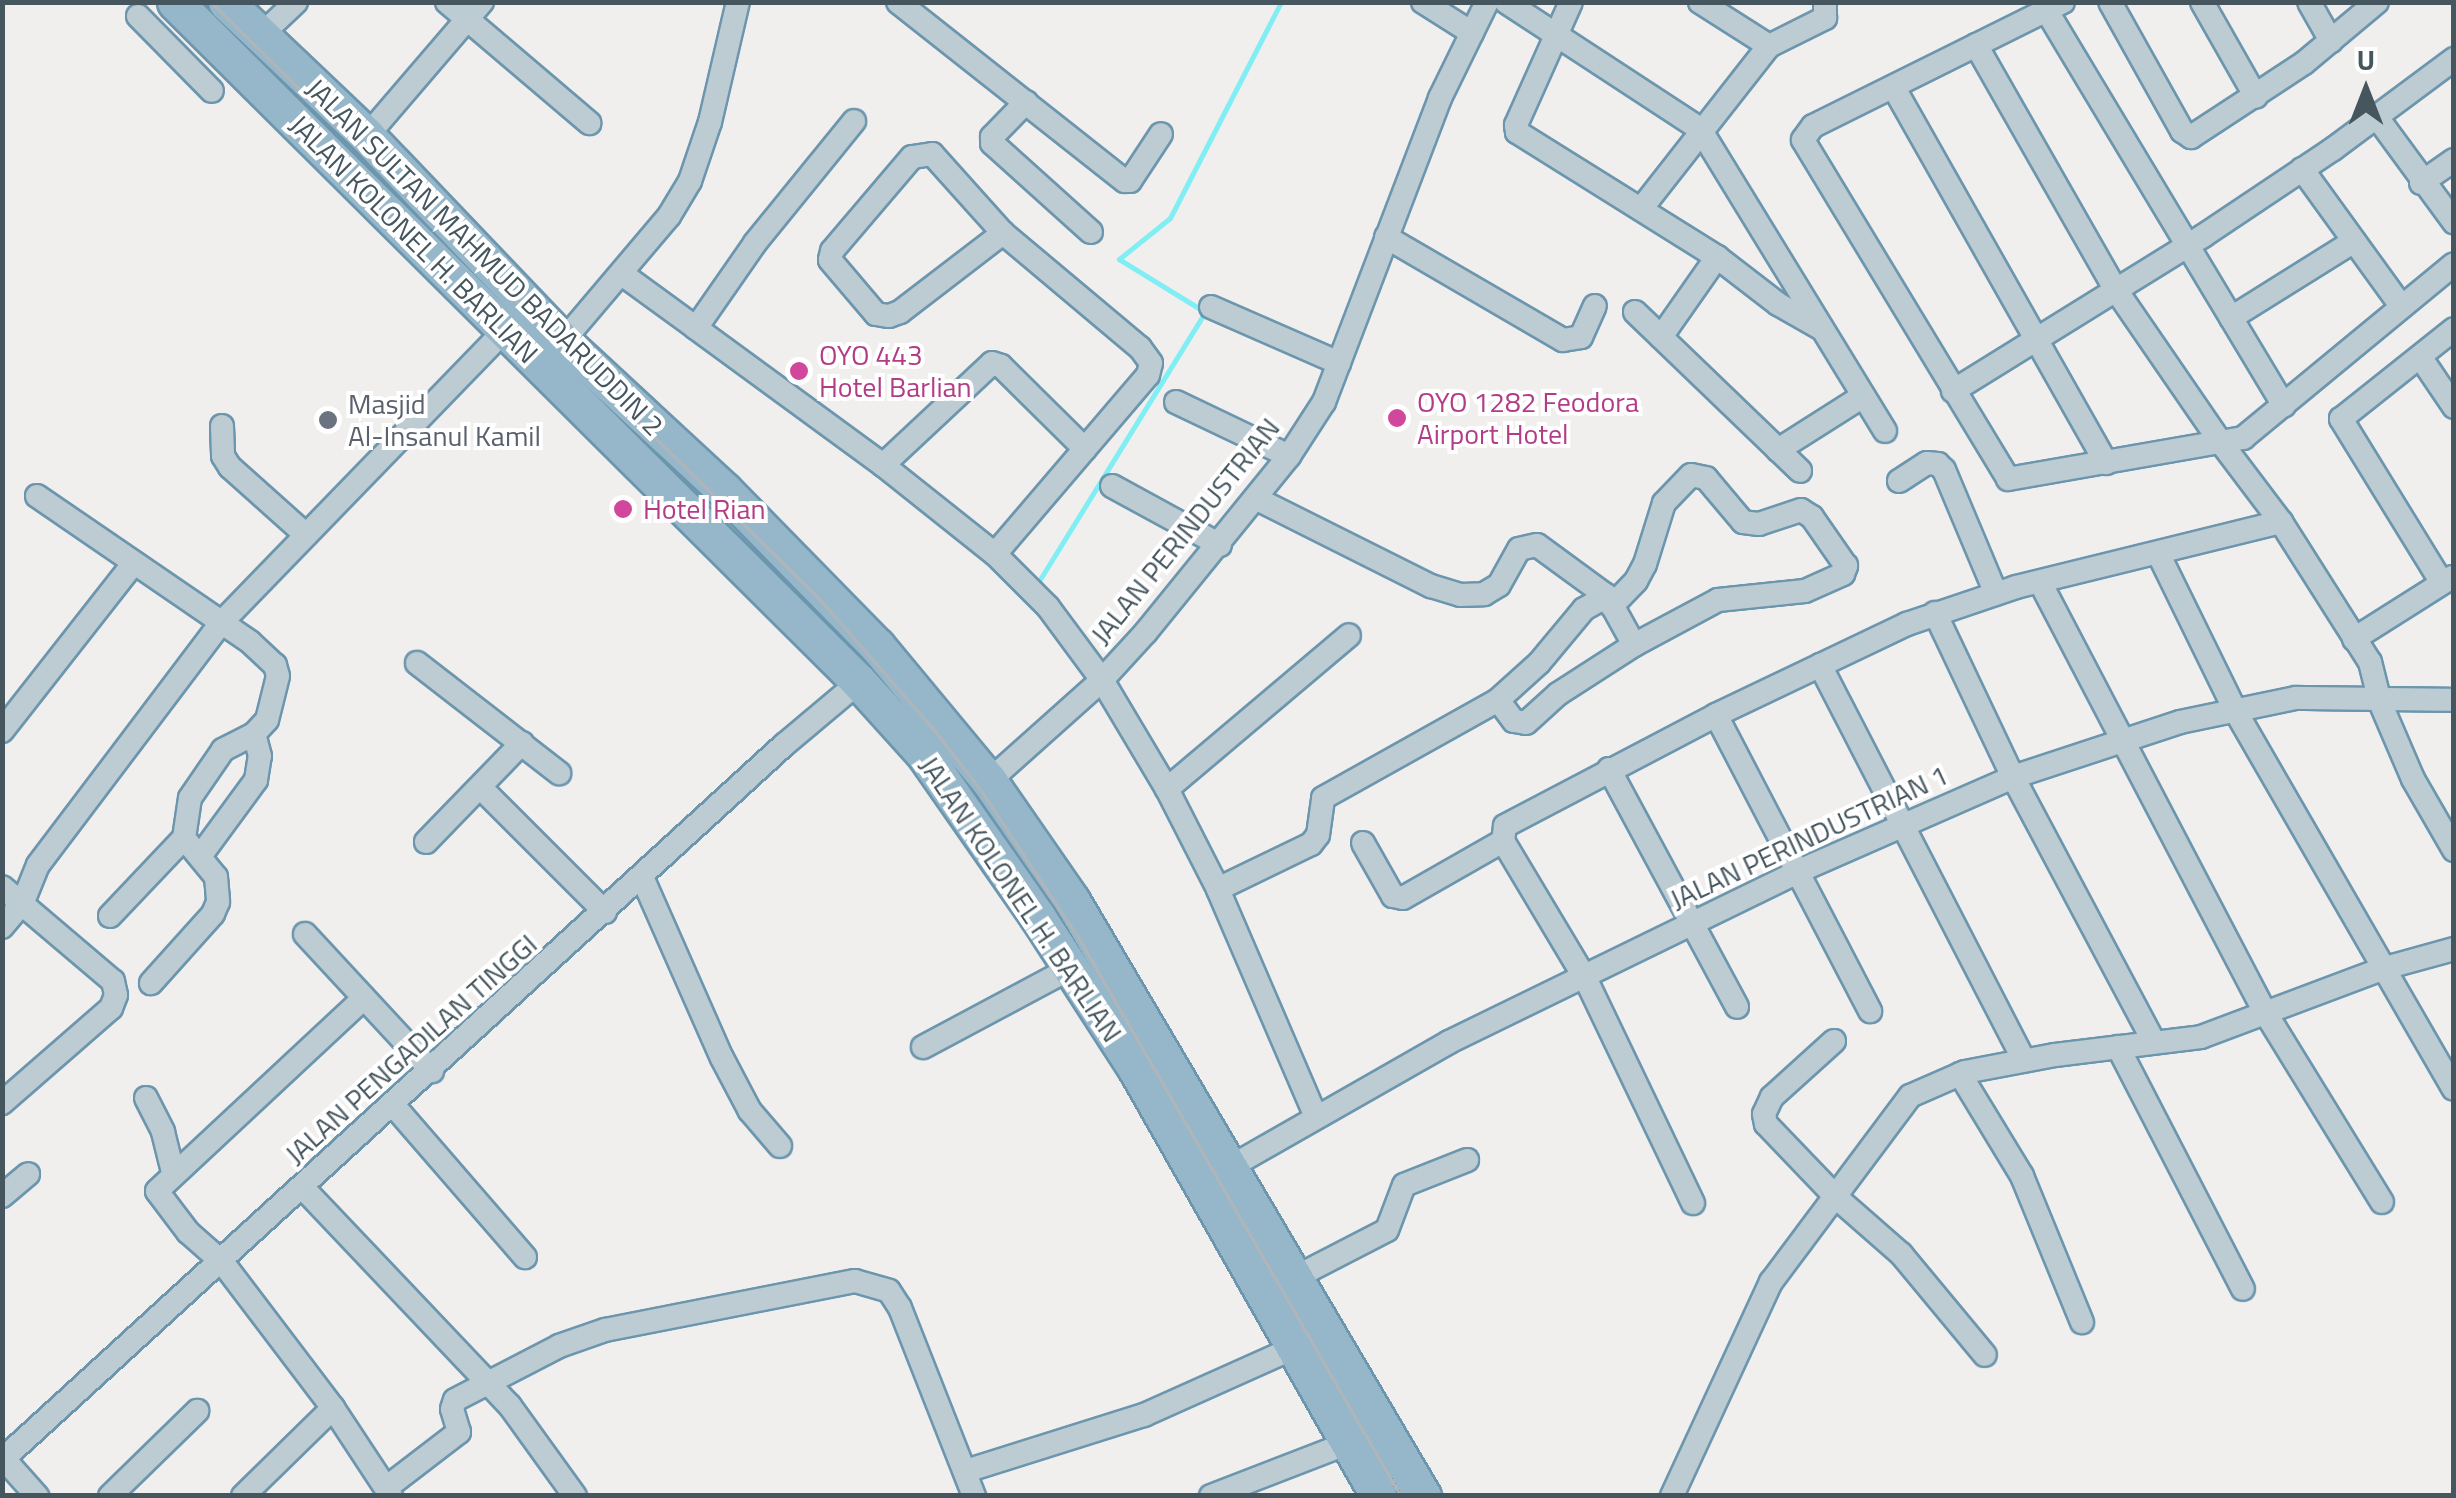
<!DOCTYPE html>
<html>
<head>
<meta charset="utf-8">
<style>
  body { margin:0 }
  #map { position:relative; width:2456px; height:1498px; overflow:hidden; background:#f1eeee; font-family:"Titillium Web",sans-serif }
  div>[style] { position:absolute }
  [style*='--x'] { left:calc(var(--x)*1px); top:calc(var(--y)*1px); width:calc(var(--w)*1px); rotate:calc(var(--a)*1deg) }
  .stream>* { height:5px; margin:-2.5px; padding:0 2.5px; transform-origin:2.5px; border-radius:2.5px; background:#81eef4 }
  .roads { filter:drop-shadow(2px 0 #6c96ae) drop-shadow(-2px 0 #6c96ae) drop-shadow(0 2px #6c96ae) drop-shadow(0 -2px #6c96ae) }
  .minor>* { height:22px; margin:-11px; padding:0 11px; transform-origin:11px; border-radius:11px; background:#bdccd2 }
  .trunk>* { height:35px; margin:-17.5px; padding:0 17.5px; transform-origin:17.5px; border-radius:17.5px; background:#96b7c9 }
  .tram>* { height:2.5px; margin:-1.25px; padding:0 1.25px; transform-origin:1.25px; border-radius:1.25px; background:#b0b5b9 }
  .dots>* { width:28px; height:28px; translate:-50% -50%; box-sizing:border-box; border:5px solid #fff; border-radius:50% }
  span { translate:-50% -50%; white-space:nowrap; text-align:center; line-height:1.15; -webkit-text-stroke:8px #fff; paint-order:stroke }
  .street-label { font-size:28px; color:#45565e }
  .hotel-label { font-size:28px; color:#b23c85 }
  .left { translate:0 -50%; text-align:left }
  .worship-label { font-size:28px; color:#5b616d }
  .frame { position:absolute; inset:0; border:5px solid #45565e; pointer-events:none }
  .north { position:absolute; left:2316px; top:40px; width:100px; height:100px; -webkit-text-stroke:8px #fff; paint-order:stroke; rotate:0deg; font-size:28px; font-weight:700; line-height:40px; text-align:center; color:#45565e }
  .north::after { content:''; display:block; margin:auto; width:35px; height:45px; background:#45565e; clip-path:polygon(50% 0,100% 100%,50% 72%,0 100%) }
</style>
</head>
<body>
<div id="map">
  <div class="stream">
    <i style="--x:1039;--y:581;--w:316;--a:-58.3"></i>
    <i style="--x:1205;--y:312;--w:101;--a:-148.4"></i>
    <i style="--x:1119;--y:259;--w:65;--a:-38.8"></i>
    <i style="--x:1170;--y:218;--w:243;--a:-62.8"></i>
  </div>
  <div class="roads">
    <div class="minor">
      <i style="--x:447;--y:2;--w:187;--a:40.4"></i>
      <i style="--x:898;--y:2;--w:289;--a:38.3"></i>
      <i style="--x:1125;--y:181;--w:5;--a:0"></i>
      <i style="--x:1130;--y:181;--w:56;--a:-56.6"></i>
      <i style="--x:1423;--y:2;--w:58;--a:32.3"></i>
      <i style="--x:1506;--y:2;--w:232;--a:33.2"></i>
      <i style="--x:1700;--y:129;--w:354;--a:58.5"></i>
      <i style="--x:1571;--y:2;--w:135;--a:114.1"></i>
      <i style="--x:1516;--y:125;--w:7;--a:82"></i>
      <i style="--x:1517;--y:132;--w:236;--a:32"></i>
      <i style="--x:1717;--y:257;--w:77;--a:37.6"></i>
      <i style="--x:1778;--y:304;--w:48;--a:29.7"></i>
      <i style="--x:1700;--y:2;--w:82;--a:32.5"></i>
      <i style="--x:2063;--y:2;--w:279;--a:153.6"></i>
      <i style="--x:1813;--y:126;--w:17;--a:126"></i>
      <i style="--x:1803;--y:140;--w:396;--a:58.8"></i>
      <i style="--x:2008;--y:479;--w:239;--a:-9.9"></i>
      <i style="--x:2243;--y:438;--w:273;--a:-39.5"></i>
      <i style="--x:2110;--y:2;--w:148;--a:60.8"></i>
      <i style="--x:2182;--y:131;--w:11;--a:34"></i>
      <i style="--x:2191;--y:137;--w:135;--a:-33.2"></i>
      <i style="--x:2304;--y:63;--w:95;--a:-39.9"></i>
      <i style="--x:2202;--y:2;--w:109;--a:60.4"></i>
      <i style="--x:2309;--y:2;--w:45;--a:60.6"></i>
      <i style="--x:2048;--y:13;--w:458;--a:59"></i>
      <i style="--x:138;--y:16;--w:105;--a:45.4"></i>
      <i style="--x:259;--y:37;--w:51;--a:-43.4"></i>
      <i style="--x:1976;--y:45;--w:282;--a:60.3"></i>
      <i style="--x:2116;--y:290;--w:187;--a:55.5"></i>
      <i style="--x:2222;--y:444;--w:98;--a:52.9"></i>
      <i style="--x:2281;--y:522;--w:166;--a:57.6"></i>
      <i style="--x:2370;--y:662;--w:41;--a:76"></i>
      <i style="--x:2380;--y:702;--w:84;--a:66.8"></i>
      <i style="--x:2413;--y:779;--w:82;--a:60"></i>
      <i style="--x:1894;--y:88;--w:431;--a:60.5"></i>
      <i style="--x:1026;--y:102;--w:49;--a:134.2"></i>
      <i style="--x:992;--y:137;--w:6;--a:90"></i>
      <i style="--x:992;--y:143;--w:133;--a:42"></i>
      <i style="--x:2376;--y:116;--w:132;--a:53.7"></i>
      <i style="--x:367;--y:136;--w:177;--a:-49.4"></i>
      <i style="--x:2302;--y:169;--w:170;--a:54.1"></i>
      <i style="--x:2421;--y:183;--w:40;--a:-34.9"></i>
      <i style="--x:1641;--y:209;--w:207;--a:-51.9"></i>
      <i style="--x:1769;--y:46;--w:63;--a:-26.6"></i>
      <i style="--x:1825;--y:18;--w:16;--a:-90"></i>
      <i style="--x:1386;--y:237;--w:205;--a:30.2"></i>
      <i style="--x:1563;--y:340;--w:18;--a:-9"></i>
      <i style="--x:1581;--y:337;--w:34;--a:-66"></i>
      <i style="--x:622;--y:274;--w:92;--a:36.1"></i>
      <i style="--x:696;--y:328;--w:103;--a:-55.2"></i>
      <i style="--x:755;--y:243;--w:157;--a:-50.9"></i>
      <i style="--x:1211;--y:307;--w:140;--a:23.6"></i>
      <i style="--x:1635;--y:312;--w:229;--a:43.9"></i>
      <i style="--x:2231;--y:318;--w:145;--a:-32"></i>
      <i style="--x:696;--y:328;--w:232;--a:36.2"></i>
      <i style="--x:883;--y:465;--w:143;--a:38.5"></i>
      <i style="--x:995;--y:554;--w:75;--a:45"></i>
      <i style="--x:1048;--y:607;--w:91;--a:53.5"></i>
      <i style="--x:1102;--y:680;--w:127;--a:59.2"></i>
      <i style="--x:1661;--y:337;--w:98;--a:-55"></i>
      <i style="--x:563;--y:341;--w:164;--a:-49.7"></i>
      <i style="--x:669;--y:216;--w:41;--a:-59"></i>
      <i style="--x:690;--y:181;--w:62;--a:-71.3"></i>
      <i style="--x:710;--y:122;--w:123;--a:-76.9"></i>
      <i style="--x:2421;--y:358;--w:59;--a:56"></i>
      <i style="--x:1953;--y:391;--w:294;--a:-31.8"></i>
      <i style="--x:2203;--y:236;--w:156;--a:-33.8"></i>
      <i style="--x:2333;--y:149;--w:151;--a:-36.6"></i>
      <i style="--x:1176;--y:402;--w:125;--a:25.5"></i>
      <i style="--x:222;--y:426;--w:30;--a:88"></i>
      <i style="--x:223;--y:456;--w:13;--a:58"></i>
      <i style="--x:230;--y:467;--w:102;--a:41.8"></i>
      <i style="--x:1778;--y:450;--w:101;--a:-32.4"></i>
      <i style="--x:883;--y:465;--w:149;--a:-43.1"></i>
      <i style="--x:992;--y:363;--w:9;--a:18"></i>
      <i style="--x:1001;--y:366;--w:118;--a:44.7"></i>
      <i style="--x:1899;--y:481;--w:33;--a:-33"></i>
      <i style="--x:1927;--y:463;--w:11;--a:5"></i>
      <i style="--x:1938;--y:464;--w:8;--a:45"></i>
      <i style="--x:1944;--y:470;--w:134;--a:67.2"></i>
      <i style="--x:1112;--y:486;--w:123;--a:28.6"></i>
      <i style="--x:37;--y:496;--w:258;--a:34.4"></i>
      <i style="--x:250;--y:642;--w:34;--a:43"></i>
      <i style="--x:275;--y:665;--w:11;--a:75"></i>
      <i style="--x:278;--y:676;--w:45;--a:104"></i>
      <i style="--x:267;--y:720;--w:19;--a:133"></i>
      <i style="--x:254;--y:734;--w:35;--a:153"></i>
      <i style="--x:223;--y:750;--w:58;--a:124.5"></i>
      <i style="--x:190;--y:798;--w:40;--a:98.5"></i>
      <i style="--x:184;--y:838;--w:50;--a:50.6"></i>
      <i style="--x:216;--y:877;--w:25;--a:85"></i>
      <i style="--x:218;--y:902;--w:13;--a:113"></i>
      <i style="--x:213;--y:914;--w:93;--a:131.9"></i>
      <i style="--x:1257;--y:499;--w:195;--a:26.6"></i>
      <i style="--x:1431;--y:586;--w:30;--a:17"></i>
      <i style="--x:1460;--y:595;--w:24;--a:-2"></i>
      <i style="--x:1484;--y:594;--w:17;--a:-31"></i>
      <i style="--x:1499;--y:585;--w:41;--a:-60.9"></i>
      <i style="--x:1519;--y:549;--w:18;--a:-13"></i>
      <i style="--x:1537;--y:545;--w:87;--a:36.1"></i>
      <i style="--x:1607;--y:596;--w:56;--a:61.1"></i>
      <i style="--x:995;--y:554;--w:235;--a:-49.5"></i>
      <i style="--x:1148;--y:375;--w:12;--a:-76"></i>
      <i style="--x:1151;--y:363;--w:19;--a:-126"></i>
      <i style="--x:1140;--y:348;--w:179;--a:-140"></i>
      <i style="--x:1003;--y:233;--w:106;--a:-131.9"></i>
      <i style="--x:932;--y:154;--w:20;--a:171"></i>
      <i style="--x:912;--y:157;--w:123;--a:130.4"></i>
      <i style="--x:832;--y:251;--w:9;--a:103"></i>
      <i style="--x:830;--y:260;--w:71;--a:49.6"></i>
      <i style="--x:876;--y:314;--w:13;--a:9"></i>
      <i style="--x:889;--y:316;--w:12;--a:-20"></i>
      <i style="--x:900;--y:312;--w:130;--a:-37.5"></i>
      <i style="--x:2159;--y:555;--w:175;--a:63.9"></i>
      <i style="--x:2236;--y:712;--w:435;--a:60"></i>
      <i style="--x:2040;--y:582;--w:485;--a:62.4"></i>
      <i style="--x:2265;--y:1012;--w:223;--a:58.4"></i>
      <i style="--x:2442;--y:583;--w:193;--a:-121.6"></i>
      <i style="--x:2341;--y:419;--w:144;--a:-38.5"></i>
      <i style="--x:1935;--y:613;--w:182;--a:64.6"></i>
      <i style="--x:2013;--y:777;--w:300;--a:62"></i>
      <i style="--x:2354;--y:639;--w:116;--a:-32.3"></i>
      <i style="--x:417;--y:663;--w:180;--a:37.8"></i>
      <i style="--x:1820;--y:665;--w:445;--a:62.7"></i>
      <i style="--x:1498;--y:700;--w:26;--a:53"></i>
      <i style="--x:1514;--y:721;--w:12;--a:9"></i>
      <i style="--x:1526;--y:723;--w:43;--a:-42.2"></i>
      <i style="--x:1558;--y:694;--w:90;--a:-32.8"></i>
      <i style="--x:1634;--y:645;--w:95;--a:-28.2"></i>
      <i style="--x:1718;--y:600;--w:87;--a:-5.9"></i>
      <i style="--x:1805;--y:591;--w:42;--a:-24.1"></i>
      <i style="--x:1843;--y:574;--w:9;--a:-69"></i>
      <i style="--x:1846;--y:566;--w:60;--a:-124.8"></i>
      <i style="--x:1812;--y:517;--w:13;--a:-148"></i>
      <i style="--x:1801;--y:510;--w:44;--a:161.6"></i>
      <i style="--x:1759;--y:524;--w:16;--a:-173"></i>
      <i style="--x:1743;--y:522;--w:57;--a:-130.1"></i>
      <i style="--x:1706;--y:478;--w:15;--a:-169"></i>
      <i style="--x:1691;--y:475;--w:39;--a:134"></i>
      <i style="--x:1664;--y:503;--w:64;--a:107.3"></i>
      <i style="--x:1645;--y:564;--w:19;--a:118"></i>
      <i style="--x:1636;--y:581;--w:35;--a:134"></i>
      <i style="--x:1716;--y:715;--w:334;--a:62.5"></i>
      <i style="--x:2;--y:731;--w:211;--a:-51.9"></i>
      <i style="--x:1609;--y:769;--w:270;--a:61.7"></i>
      <i style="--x:989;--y:781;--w:152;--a:-41.8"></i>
      <i style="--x:1102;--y:680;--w:65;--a:-47.5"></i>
      <i style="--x:1146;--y:632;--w:227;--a:-50.9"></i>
      <i style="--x:1289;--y:456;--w:64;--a:-57.1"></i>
      <i style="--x:1324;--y:402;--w:325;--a:-69.1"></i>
      <i style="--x:1440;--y:98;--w:107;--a:-63.9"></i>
      <i style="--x:482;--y:789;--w:174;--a:45"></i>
      <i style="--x:426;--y:842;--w:138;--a:-45.9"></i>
      <i style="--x:1363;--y:843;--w:61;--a:60.5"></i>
      <i style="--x:1393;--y:896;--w:10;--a:11"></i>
      <i style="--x:1403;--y:898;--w:115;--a:-29.7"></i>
      <i style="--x:201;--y:855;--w:93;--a:-53.7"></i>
      <i style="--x:256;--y:780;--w:24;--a:-81"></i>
      <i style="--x:260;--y:756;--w:23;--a:-105"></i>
      <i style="--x:642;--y:877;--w:198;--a:66.2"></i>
      <i style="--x:722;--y:1058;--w:60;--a:62.2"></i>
      <i style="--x:750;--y:1111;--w:46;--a:49.4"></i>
      <i style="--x:2;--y:887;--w:145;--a:40.3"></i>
      <i style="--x:113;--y:981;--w:14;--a:78"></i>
      <i style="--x:116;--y:995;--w:14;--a:111"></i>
      <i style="--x:111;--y:1008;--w:145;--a:138.9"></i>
      <i style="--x:1218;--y:889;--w:103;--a:-25.8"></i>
      <i style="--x:1311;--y:844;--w:11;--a:-52"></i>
      <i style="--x:1318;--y:835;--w:37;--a:-82"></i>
      <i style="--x:1323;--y:798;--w:201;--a:-29.2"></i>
      <i style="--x:1498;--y:700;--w:55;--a:-42.1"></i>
      <i style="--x:1539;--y:663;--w:70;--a:-50.2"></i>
      <i style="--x:1584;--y:609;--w:26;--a:-29"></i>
      <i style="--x:110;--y:916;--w:108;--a:-46.5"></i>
      <i style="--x:2;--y:927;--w:33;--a:-50"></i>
      <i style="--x:23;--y:902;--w:40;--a:-68"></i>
      <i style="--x:38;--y:865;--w:305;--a:-52.9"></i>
      <i style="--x:222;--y:622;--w:407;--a:-45.9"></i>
      <i style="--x:305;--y:934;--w:187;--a:47.2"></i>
      <i style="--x:1834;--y:1041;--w:84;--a:137.9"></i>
      <i style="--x:1772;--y:1097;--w:19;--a:115"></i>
      <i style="--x:1764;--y:1114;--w:10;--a:79"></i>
      <i style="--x:1766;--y:1124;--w:103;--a:46.2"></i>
      <i style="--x:1837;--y:1198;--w:85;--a:41.2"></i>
      <i style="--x:1901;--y:1254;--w:131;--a:50.3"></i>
      <i style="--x:923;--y:1047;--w:168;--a:-28.1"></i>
      <i style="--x:2118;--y:1047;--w:272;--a:62.7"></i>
      <i style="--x:1960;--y:1074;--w:119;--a:58.7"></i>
      <i style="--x:2022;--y:1176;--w:158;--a:67.7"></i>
      <i style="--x:146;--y:1098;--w:38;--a:63"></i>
      <i style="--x:163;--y:1132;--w:41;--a:76"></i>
      <i style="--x:394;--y:1106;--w:200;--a:49.1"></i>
      <i style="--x:1316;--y:1117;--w:248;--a:-113.3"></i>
      <i style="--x:1218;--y:889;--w:112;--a:-117"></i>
      <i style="--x:1167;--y:789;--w:238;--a:-40.2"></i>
      <i style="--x:1232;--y:1166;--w:250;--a:-29.7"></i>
      <i style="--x:1449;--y:1042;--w:387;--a:-26"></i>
      <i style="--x:1797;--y:872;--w:236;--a:-23.7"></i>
      <i style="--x:2013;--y:777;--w:176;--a:-18.2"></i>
      <i style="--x:2180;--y:722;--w:118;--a:-11.7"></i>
      <i style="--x:2296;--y:698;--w:158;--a:0.7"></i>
      <i style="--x:304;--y:1189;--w:299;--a:46.5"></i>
      <i style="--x:510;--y:1406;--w:111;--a:54.2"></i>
      <i style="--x:2;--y:1196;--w:34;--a:-40"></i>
      <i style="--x:1693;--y:1203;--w:250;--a:-115.6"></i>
      <i style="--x:1585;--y:978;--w:160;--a:-120.9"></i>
      <i style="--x:1503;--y:841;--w:15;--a:-82"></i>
      <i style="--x:1505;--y:826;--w:238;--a:-27.7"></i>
      <i style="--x:1716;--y:715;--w:212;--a:-25.5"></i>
      <i style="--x:1907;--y:624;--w:115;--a:-18.7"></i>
      <i style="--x:2016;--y:587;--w:273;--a:-13.8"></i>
      <i style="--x:1296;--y:1277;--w:102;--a:-27.3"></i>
      <i style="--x:1387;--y:1230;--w:48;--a:-69.3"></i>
      <i style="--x:1404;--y:1185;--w:68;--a:-21.6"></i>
      <i style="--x:333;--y:1408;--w:105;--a:56.6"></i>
      <i style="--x:4;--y:1459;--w:50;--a:48.3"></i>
      <i style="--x:2;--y:1460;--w:1060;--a:-42.44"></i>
      <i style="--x:784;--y:745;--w:98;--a:-40"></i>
      <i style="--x:966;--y:1471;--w:187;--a:-17.5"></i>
      <i style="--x:1144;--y:1415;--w:167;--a:-24.1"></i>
      <i style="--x:386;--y:1488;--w:92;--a:-37.5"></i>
      <i style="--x:459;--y:1432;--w:24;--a:-107"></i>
      <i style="--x:452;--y:1409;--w:9;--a:-72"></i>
      <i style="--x:455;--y:1400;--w:117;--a:-27.4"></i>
      <i style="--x:559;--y:1346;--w:49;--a:-19.2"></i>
      <i style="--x:605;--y:1330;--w:255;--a:-11.1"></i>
      <i style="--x:855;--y:1281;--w:35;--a:16"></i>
      <i style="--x:889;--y:1291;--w:20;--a:57"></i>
      <i style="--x:900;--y:1308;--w:202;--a:68.5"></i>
      <i style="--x:110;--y:1496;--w:122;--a:-44.3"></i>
      <i style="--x:243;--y:1496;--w:126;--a:-44.4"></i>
      <i style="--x:333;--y:1408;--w:183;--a:-127.2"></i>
      <i style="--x:222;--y:1262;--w:45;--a:-138.6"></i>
      <i style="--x:188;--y:1232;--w:51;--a:-127.1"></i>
      <i style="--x:157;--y:1191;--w:283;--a:-43"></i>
      <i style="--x:1211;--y:1496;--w:150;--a:-21.1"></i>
      <i style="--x:1672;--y:1496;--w:236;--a:-65.2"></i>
      <i style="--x:1771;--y:1282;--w:232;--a:-53.2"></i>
      <i style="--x:1910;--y:1096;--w:60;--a:-23.6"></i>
      <i style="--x:1965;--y:1072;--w:92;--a:-10.7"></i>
      <i style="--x:2055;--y:1055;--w:147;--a:-7"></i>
      <i style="--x:2201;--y:1037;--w:197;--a:-20.6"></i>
      <i style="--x:2385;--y:968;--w:72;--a:-15.4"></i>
    </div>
    <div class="trunk">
      <i style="--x:175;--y:2;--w:964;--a:44.83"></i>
      <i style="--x:859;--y:682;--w:97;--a:47.9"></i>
      <i style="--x:924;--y:754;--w:198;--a:55.1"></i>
      <i style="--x:1037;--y:916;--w:182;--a:57.1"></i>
      <i style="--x:1136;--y:1069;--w:491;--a:60.4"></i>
      <i style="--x:226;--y:2;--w:195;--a:43.5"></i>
      <i style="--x:367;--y:136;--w:284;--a:46.3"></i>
      <i style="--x:563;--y:341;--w:221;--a:42.8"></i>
      <i style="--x:725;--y:491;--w:217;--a:45.6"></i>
      <i style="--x:877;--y:646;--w:175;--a:50.3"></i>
      <i style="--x:989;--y:781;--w:146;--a:55.3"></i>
      <i style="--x:1072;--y:901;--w:691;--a:59.46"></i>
    </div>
  </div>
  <div class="tram">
    <i style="--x:211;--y:2;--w:850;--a:44.43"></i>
    <i style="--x:818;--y:597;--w:179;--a:48.8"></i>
    <i style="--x:936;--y:732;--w:73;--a:52.2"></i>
    <i style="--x:981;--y:790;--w:178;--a:56.5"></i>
    <i style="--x:1079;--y:938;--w:644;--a:60.01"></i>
  </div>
  <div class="dots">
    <i style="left:799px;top:371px;background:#d1479c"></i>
    <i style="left:1397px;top:418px;background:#d1479c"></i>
    <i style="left:328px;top:420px;background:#6b7280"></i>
    <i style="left:623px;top:509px;background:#d1479c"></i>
  </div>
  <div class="street-label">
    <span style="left:414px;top:239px;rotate:45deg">JALAN KOLONEL H. BARLIAN</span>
    <span style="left:485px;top:257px;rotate:45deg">JALAN SULTAN MAHMUD BADARUDDIN 2</span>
    <span style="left:1185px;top:531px;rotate:-51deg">JALAN PERINDUSTRIAN</span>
    <span style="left:1809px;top:837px;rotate:-25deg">JALAN PERINDUSTRIAN 1</span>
    <span style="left:1021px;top:899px;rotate:56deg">JALAN KOLONEL H. BARLIAN</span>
    <span style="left:411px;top:1049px;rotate:-42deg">JALAN PENGADILAN TINGGI</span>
  </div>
  <div class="hotel-label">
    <span class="left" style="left:819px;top:371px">OYO 443<br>Hotel Barlian</span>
    <span class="left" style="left:1417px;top:418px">OYO 1282 Feodora<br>Airport Hotel</span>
    <span class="left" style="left:643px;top:509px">Hotel Rian</span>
  </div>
  <div class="worship-label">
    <span class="left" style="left:348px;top:420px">Masjid<br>Al-Insanul Kamil</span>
  </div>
  <div class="frame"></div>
  <div class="north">U</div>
</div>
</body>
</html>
